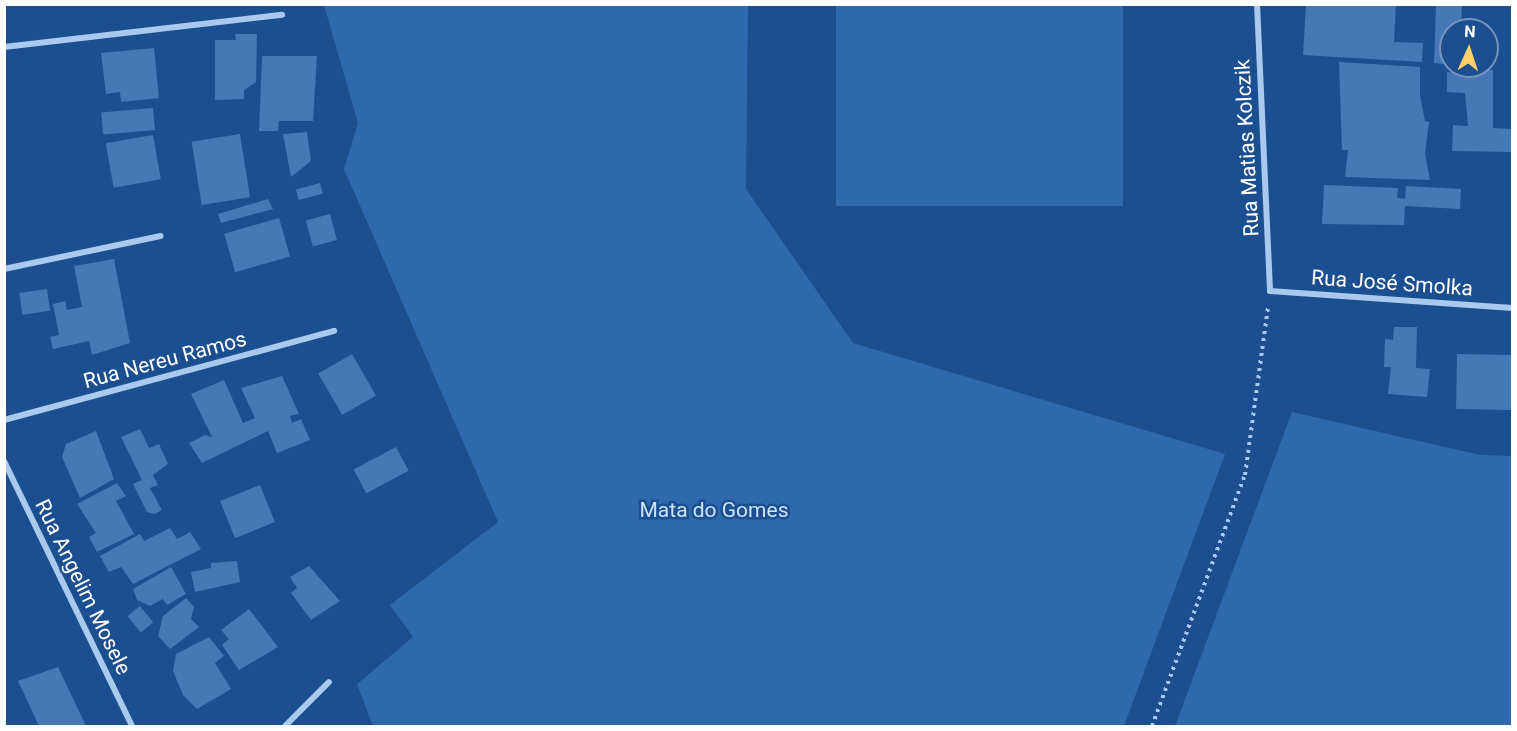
<!DOCTYPE html>
<html>
<head>
<meta charset="utf-8">
<style>
  body { margin:0 }
  #map { position:relative; width:1517px; height:731px; overflow:hidden; background:#1b4f8f; font-family:Roboto,sans-serif }
  div>[style] { position:absolute }
  [style*='--x'] { left:calc(var(--x)*1px); top:calc(var(--y)*1px); width:calc(var(--w)*1px); rotate:calc(var(--a)*1deg) }
  .green>* { inset:0; background:#2e69ad; transform-origin:0 0 }
  .building>* { inset:0; background:#4478b7; transform-origin:0 0 }
  .path>* { height:4px; margin-top:-2px; transform-origin:0; background:repeating-linear-gradient(90deg,#a9c9ee 0 3px,transparent 0 7.5px) }
  .minor>* { height:6px; margin:-3px; padding:0 3px; transform-origin:3px; border-radius:3px; background:#a9c9ee }
  span { translate:-50% -50%; white-space:nowrap; text-align:center; line-height:1.15; -webkit-text-stroke:5px #1b4f8f; paint-order:stroke }
  .street-label { font-size:21px; color:#fff }
  .park-label { font-size:21px; color:#cfe3fa }
  .frame { position:absolute; inset:0; border:6px solid #fff; pointer-events:none }
  .north { position:absolute; left:1439px; top:18px; width:60px; height:60px; box-sizing:border-box; background:#1b4f8f; border:2px solid #7695bc; border-radius:50%; rotate:3deg; font-size:16px; font-weight:700; line-height:24px; text-align:center; color:#fff }
  .north::after { content:''; display:block; margin:auto; width:21px; height:27px; background:#ffd166; clip-path:polygon(50% 0,100% 100%,50% 72%,0 100%) }
</style>
</head>
<body>
<div id="map">
  <div class="green">
    <i style="clip-path:polygon(324px 5px,748px 5px,746px 189px,853px 343px,1225px 454px,1124px 726px,373px 726px,357px 684px,413px 637px,390px 605px,498px 522px,344px 169px,358px 123px)"></i>
    <i style="left:836px;top:5px;width:287px;height:201px"></i>
    <i style="clip-path:polygon(1292px 412px,1480px 455px,1512px 456px,1512px 726px,1175px 726px)"></i>
  </div>
  <div class="building">
    <i style="clip-path:polygon(1306px 4px,1396px 4px,1394px 42px,1423px 43px,1422px 62px,1303px 55px)"></i>
    <i style="clip-path:polygon(1436px 4px,1462px 4px,1461px 30px,1451px 30px,1451px 65px,1434px 63px)"></i>
    <i style="clip-path:polygon(235px 34px,257px 34px,256px 82px,244px 90px,244px 99px,215px 100px,215px 40px,236px 40px)"></i>
    <i style="clip-path:polygon(154px 48px,159px 98px,121px 102px,120px 92px,106px 94px,101px 53px)"></i>
    <i style="clip-path:polygon(262px 56px,317px 56px,313px 121px,279px 121px,278px 131px,259px 131px)"></i>
    <i style="clip-path:polygon(1339px 62px,1420px 67px,1420px 95px,1425px 121px,1429px 122px,1425px 154px,1430px 180px,1345px 177px,1348px 150px,1342px 150px)"></i>
    <i style="clip-path:polygon(1465px 68px,1493px 70px,1493px 128px,1512px 129px,1512px 152px,1452px 151px,1453px 125px,1468px 126px,1465px 93px,1447px 92px,1447px 72px,1466px 73px)"></i>
    <i style="left:153px;top:108px;width:22px;height:52px;rotate:85deg"></i>
    <i style="clip-path:polygon(307px 132px,311px 161px,291px 177px,283px 134px)"></i>
    <i style="left:240px;top:134px;width:64px;height:49px;rotate:81deg"></i>
    <i style="left:153px;top:135px;width:45px;height:48px;rotate:80deg"></i>
    <i style="left:320px;top:183px;width:11px;height:25px;rotate:75deg"></i>
    <i style="clip-path:polygon(1324px 185px,1398px 188px,1397px 198px,1405px 199px,1406px 186px,1461px 189px,1460px 209px,1405px 206px,1404px 225px,1322px 224px)"></i>
    <i style="clip-path:polygon(268px 199px,273px 209px,221px 223px,218px 214px)"></i>
    <i style="left:330px;top:214px;width:27px;height:25px;rotate:75deg"></i>
    <i style="left:279px;top:218px;width:40px;height:57px;rotate:74deg"></i>
    <i style="clip-path:polygon(114px 259px,130px 343px,92px 355px,89px 341px,53px 349px,50px 337px,59px 335px,53px 304px,65px 301px,67px 310px,82px 307px,74px 266px)"></i>
    <i style="left:47px;top:289px;width:22px;height:28px;rotate:82deg"></i>
    <i style="clip-path:polygon(1394px 327px,1417px 327px,1416px 368px,1430px 369px,1427px 397px,1388px 394px,1391px 367px,1384px 367px,1385px 339px,1393px 340px)"></i>
    <i style="left:352px;top:354px;width:48px;height:39px;rotate:60deg"></i>
    <i style="left:1457px;top:354px;width:55px;height:55px;rotate:1deg"></i>
    <i style="clip-path:polygon(282px 376px,299px 414px,290px 416px,292px 423px,301px 419px,310px 440px,277px 453px,268px 431px,202px 463px,189px 443px,205px 435px,212px 437px,191px 394px,224px 380px,243px 423px,255px 418px,241px 388px)"></i>
    <i style="clip-path:polygon(140px 429px,149px 448px,159px 444px,168px 464px,153px 475px,158px 485px,150px 488px,162px 510px,155px 514px,147px 512px,133px 484px,142px 480px,121px 437px)"></i>
    <i style="clip-path:polygon(96px 431px,114px 479px,80px 498px,62px 457px,66px 444px)"></i>
    <i style="left:396px;top:447px;width:27px;height:48px;rotate:62deg"></i>
    <i style="clip-path:polygon(117px 483px,126px 496px,116px 501px,134px 534px,97px 552px,89px 537px,96px 533px,77px 504px)"></i>
    <i style="left:260px;top:485px;width:40px;height:43px;rotate:68deg"></i>
    <i style="clip-path:polygon(170px 528px,177px 539px,190px 532px,201px 549px,133px 584px,121px 567px,109px 572px,100px 556px,140px 534px,144px 541px)"></i>
    <i style="clip-path:polygon(237px 561px,240px 582px,195px 592px,191px 572px,211px 568px,211px 563px)"></i>
    <i style="clip-path:polygon(309px 566px,340px 601px,311px 620px,291px 593px,297px 588px,290px 577px)"></i>
    <i style="clip-path:polygon(171px 567px,186px 594px,167px 605px,163px 599px,150px 606px,137px 600px,133px 589px)"></i>
    <i style="clip-path:polygon(186px 598px,194px 607px,191px 619px,199px 627px,170px 649px,158px 636px,163px 616px)"></i>
    <i style="left:140px;top:606px;width:21px;height:16px;rotate:51deg"></i>
    <i style="clip-path:polygon(249px 609px,278px 647px,239px 670px,222px 645px,229px 639px,221px 630px)"></i>
    <i style="clip-path:polygon(209px 637px,224px 656px,215px 663px,231px 689px,197px 709px,183px 695px,173px 671px,176px 654px)"></i>
    <i style="clip-path:polygon(58px 667px,86px 726px,39px 726px,18px 681px)"></i>
  </div>
  <div class="path">
    <i style="--x:1152;--y:726;--w:268;--a:-69.7"></i>
    <i style="--x:1245;--y:475;--w:171;--a:-82.2"></i>
  </div>
  <div class="minor">
    <i style="--x:1257;--y:4;--w:287;--a:87.4"></i>
    <i style="--x:1270;--y:291;--w:243;--a:4"></i>
    <i style="--x:4;--y:47;--w:280;--a:-6.6"></i>
    <i style="--x:4;--y:269;--w:160;--a:-11.9"></i>
    <i style="--x:4;--y:420;--w:342;--a:-15.1"></i>
    <i style="--x:4;--y:461;--w:294;--a:64.2"></i>
    <i style="--x:285;--y:726;--w:62;--a:-45"></i>
  </div>
  <div class="street-label">
    <span style="left:1247px;top:148px;rotate:-93deg">Rua Matias Kolczik</span>
    <span style="left:1392px;top:283px;rotate:4deg">Rua José Smolka</span>
    <span style="left:165px;top:360px;rotate:-15deg">Rua Nereu Ramos</span>
    <span style="left:83px;top:587px;rotate:64deg">Rua Angelim Mosele</span>
  </div>
  <div class="park-label">
    <span style="left:714px;top:510px">Mata do Gomes</span>
  </div>
  <div class="frame"></div>
  <div class="north">N</div>
</div>
</body>
</html>
